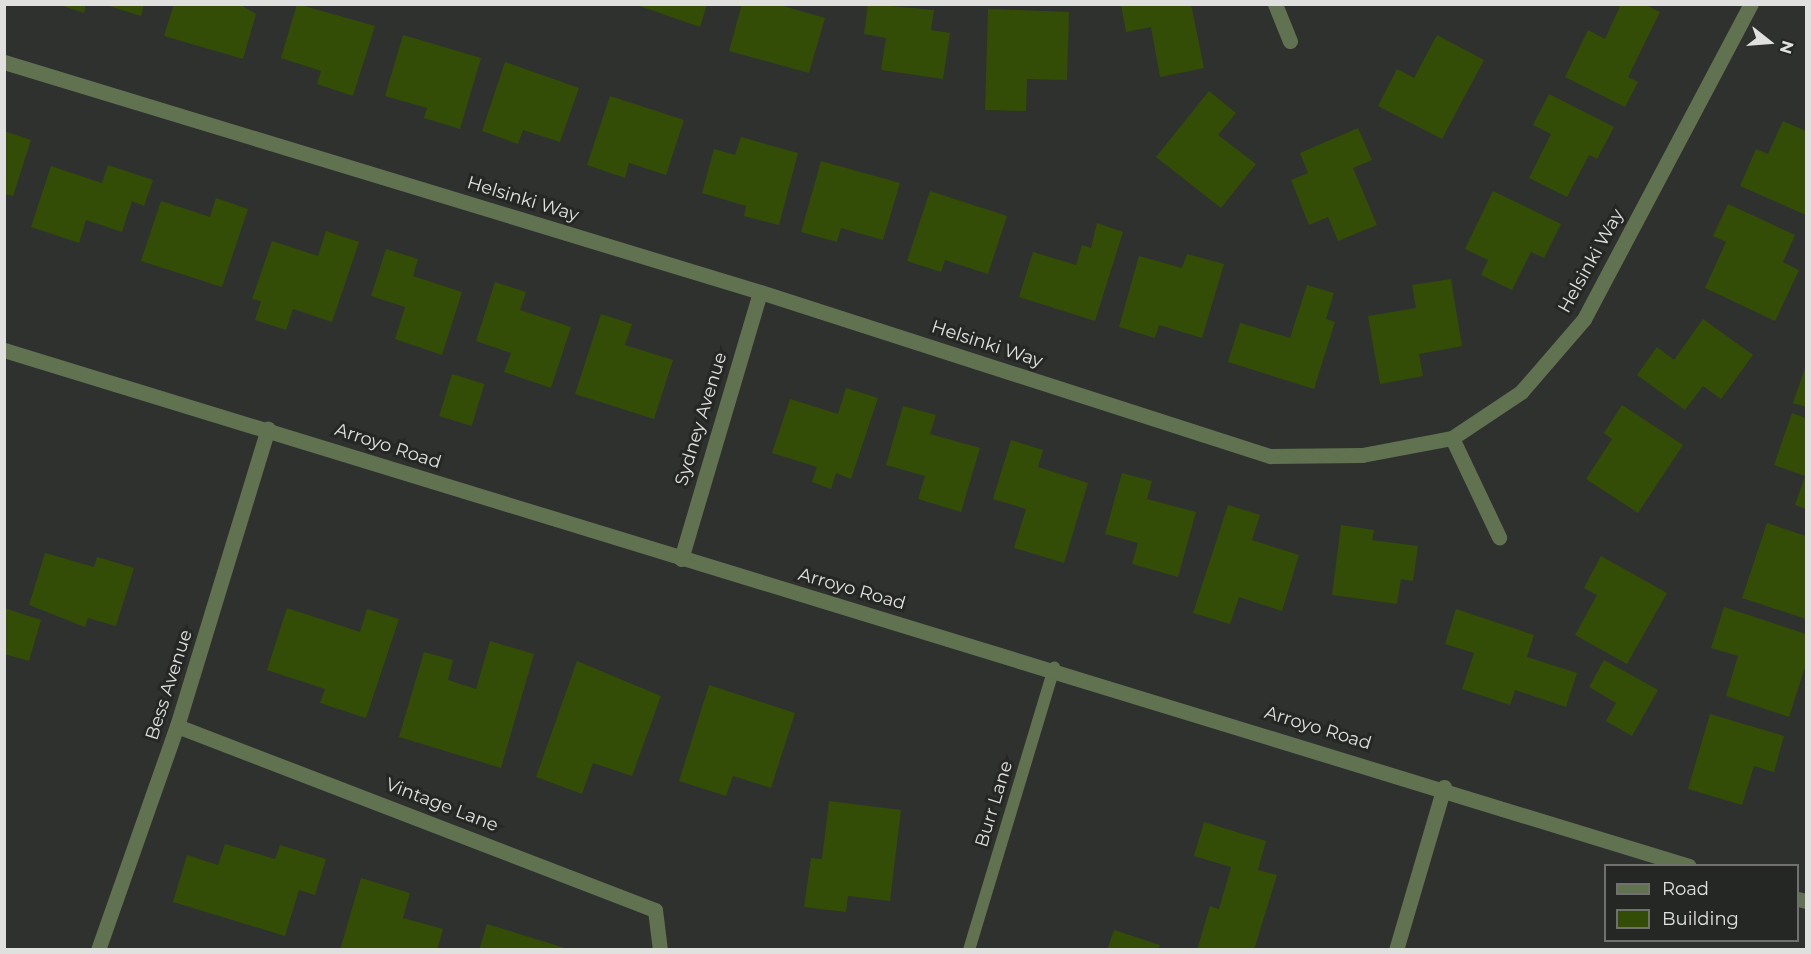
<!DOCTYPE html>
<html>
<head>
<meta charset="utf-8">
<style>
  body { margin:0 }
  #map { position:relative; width:1811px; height:954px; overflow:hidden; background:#2f312e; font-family:Montserrat,sans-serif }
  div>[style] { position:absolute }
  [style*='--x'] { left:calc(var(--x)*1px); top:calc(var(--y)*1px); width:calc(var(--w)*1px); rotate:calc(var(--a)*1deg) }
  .building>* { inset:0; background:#334d06; transform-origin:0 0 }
  .service>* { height:12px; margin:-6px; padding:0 6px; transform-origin:6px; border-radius:6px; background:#617250 }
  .minor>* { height:15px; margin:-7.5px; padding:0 7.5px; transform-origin:7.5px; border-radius:7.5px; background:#617250 }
  .tertiary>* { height:15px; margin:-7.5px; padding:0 7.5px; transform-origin:7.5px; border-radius:7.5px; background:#617250 }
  span { translate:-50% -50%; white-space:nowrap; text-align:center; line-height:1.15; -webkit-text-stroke:6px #252724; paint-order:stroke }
  .street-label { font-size:18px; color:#e0e1df }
  .frame { position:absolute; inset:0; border:6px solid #e0e1df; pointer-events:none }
  .legend { position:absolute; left:1604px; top:864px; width:195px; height:78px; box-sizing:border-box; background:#252724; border:2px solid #70716f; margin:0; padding:8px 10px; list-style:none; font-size:18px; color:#e0e1df }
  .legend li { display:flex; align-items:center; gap:12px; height:30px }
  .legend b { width:30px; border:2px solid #70716f }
  .north { position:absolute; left:1739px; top:12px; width:60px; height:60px; -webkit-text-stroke:4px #252724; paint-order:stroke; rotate:107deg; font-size:16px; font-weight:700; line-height:24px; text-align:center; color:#e0e1df }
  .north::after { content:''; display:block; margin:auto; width:21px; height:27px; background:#e0e1df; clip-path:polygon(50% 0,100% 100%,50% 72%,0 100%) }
</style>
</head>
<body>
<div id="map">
  <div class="building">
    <i style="clip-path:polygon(57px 4px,86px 4px,84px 13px)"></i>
    <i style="clip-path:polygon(102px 4px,144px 4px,141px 16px)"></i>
    <i style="clip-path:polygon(174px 4px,239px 4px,256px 14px,243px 59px,164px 36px)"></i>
    <i style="clip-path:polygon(297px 4px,375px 26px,353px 96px,317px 84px,321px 71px,281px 58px)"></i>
    <i style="clip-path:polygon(634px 4px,707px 4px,700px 27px)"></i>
    <i style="clip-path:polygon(742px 4px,776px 4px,825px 18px,809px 73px,729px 51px)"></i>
    <i style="clip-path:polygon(868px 4px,934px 10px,931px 30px,950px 33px,943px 79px,881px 70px,886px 38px,864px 34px)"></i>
    <i style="clip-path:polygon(1121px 4px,1191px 4px,1204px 68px,1160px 77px,1151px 27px,1126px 32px)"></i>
    <i style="clip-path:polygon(1621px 4px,1644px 4px,1660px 12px,1628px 77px,1638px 82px,1625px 107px,1565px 77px,1588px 30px,1605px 39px)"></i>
    <i style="clip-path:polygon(988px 9px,1069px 12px,1067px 80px,1027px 79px,1026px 111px,985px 110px)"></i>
    <i style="clip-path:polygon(403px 35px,481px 58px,460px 129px,424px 118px,427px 108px,385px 96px)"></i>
    <i style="clip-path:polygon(1437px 35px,1484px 60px,1442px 139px,1378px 106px,1397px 69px,1414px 78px)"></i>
    <i style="clip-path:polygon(505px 62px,579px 88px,560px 142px,523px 130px,518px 144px,482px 131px)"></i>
    <i style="clip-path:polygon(1209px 91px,1236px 113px,1218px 135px,1256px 164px,1221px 208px,1156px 157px)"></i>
    <i style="clip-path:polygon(1549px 94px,1614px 127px,1597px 159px,1589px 155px,1567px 197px,1529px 178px,1551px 134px,1533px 125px)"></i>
    <i style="clip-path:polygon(610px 96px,684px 120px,666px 175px,629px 163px,625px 178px,587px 165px)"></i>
    <i style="clip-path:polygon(1783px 121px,1806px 131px,1806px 215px,1740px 186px,1756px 149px,1768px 154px)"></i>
    <i style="clip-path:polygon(1358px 128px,1372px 160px,1353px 168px,1377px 225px,1338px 241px,1328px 217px,1309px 225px,1291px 180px,1308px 173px,1300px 153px)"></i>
    <i style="clip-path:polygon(4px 131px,31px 140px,13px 196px,4px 194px)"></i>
    <i style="clip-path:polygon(741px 137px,798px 153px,779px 225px,744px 216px,746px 206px,702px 193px,714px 149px,735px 155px)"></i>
    <i style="clip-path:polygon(821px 161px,900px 183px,883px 240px,841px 228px,837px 242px,801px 232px)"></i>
    <i style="clip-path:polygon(108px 165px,153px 180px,144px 206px,132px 201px,122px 232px,86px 220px,79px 243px,31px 227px,51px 166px,102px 183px)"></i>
    <i style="clip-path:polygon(930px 191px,1007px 216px,988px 274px,945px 260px,941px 272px,907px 261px)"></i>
    <i style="clip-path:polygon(1493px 191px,1561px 224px,1544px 258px,1531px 252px,1512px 290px,1481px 275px,1488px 260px,1465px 249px)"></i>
    <i style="clip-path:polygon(216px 198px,248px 209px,222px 287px,141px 261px,161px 201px,210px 217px)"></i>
    <i style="clip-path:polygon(1728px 204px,1795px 235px,1783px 262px,1799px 270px,1775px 321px,1705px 288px,1726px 242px,1713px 236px)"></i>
    <i style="clip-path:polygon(1097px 223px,1123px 232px,1095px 321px,1019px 297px,1033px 252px,1076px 265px,1082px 245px,1091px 248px)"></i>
    <i style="clip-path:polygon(326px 231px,359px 242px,332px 322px,293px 309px,286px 330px,255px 320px,261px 301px,252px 299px,272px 241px,318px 256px)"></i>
    <i style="clip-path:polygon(386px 249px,418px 259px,413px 276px,462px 292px,442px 355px,395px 339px,405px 307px,371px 296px)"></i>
    <i style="clip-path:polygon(1187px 254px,1224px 264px,1202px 338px,1159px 325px,1155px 338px,1119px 327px,1139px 256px,1182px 268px)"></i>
    <i style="clip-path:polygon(1451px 279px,1462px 346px,1419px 354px,1423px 376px,1380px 384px,1368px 316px,1416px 308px,1412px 285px)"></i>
    <i style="clip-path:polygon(495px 282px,526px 292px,520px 310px,571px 327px,551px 388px,504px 372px,511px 353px,476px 341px)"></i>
    <i style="clip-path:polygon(1307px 285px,1334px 293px,1326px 319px,1335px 322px,1314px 389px,1228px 362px,1240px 323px,1290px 338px)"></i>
    <i style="clip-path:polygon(601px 314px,632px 324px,625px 345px,673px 360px,654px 419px,575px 394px)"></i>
    <i style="clip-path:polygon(1703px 319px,1753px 355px,1721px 399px,1703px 386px,1685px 410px,1637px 375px,1657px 347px,1674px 360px)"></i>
    <i style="clip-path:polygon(1806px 365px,1806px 407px,1793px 403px)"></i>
    <i style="left:452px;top:374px;width:34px;height:44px;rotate:17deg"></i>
    <i style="clip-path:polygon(846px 388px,878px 398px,851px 479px,836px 473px,831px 489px,812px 482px,817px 467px,772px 453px,790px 399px,838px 414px)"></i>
    <i style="clip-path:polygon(1622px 405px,1683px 445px,1638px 513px,1586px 479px,1612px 439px,1604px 433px)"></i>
    <i style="clip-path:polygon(903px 406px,936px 415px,930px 434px,980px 448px,961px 512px,918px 499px,925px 476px,886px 465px)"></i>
    <i style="clip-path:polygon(1792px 413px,1806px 418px,1806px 509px,1795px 505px,1805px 476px,1774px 465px)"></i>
    <i style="clip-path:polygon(1011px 440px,1043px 450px,1038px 467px,1088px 483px,1064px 563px,1014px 548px,1026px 509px,993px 499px)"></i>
    <i style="clip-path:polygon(1122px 473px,1152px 481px,1147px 499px,1196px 512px,1178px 577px,1132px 564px,1138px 543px,1105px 534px)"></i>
    <i style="clip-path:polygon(1228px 505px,1260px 515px,1252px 540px,1299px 555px,1282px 611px,1239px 597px,1230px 624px,1193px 613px)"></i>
    <i style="clip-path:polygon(1767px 523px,1806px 536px,1806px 619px,1742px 598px)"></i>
    <i style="clip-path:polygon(1341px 525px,1374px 530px,1372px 540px,1418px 546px,1413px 581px,1401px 579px,1397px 604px,1332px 595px)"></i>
    <i style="clip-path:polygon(45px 553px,94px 567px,97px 557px,134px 568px,116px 626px,88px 618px,85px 627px,29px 605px)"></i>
    <i style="clip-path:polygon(1601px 556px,1667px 593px,1627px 664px,1575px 635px,1597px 595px,1584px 588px)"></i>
    <i style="clip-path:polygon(1724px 607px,1806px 634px,1806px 664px,1789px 717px,1726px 696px,1738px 656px,1711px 648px)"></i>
    <i style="clip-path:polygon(4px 608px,41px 620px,29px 661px,4px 654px)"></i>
    <i style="clip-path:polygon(287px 608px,360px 632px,367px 609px,399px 619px,366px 718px,320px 703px,325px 689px,267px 670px)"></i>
    <i style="clip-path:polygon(1456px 609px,1534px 635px,1527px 657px,1577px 673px,1566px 707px,1515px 690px,1510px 705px,1462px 689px,1474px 653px,1445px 644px)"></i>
    <i style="clip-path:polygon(490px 641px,534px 654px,501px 768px,399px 737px,424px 652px,453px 660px,448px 680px,476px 689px)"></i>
    <i style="clip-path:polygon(1604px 660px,1658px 690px,1632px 736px,1606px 721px,1616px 703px,1589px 687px)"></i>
    <i style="clip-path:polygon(577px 661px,661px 696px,632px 776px,593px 763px,582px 794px,536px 777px)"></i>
    <i style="clip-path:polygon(709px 685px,795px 713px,771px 788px,733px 776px,726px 796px,679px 781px)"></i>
    <i style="clip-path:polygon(1710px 714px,1784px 736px,1774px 772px,1754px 766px,1742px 805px,1688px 789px)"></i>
    <i style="clip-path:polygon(829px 801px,901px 810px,890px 901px,848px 896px,846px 912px,804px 907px,811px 858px,822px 859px)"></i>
    <i style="clip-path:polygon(1204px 822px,1266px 841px,1258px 870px,1277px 875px,1254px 950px,1197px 950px,1210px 906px,1219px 909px,1231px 867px,1194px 856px)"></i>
    <i style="clip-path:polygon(225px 844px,275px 859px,280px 845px,326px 859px,315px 895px,299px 890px,285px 936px,173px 902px,187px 855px,218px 865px)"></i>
    <i style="clip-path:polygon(361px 878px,410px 893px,403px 918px,443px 929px,437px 950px,340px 950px)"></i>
    <i style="clip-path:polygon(487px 924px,568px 949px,568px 950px,479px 950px)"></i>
    <i style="clip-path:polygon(1114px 930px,1160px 945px,1158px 950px,1107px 950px)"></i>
  </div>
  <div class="service">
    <i style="--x:969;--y:950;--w:295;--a:-73.2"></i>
  </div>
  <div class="minor">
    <i style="--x:1275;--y:4;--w:40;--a:68"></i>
    <i style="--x:4;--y:62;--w:790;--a:16.92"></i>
    <i style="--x:760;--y:292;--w:536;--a:17.83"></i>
    <i style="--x:1270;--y:456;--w:92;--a:-0.6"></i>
    <i style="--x:1362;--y:455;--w:92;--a:-10.7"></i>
    <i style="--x:1452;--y:438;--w:83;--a:-33.7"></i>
    <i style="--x:1521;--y:392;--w:96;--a:-49.2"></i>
    <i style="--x:1584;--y:319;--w:357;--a:-62.1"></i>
    <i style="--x:1452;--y:438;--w:110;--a:64.6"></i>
    <i style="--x:681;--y:559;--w:278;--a:-73.5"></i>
    <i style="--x:177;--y:726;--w:512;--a:21.05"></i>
    <i style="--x:655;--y:910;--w:40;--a:82.9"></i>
    <i style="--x:98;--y:950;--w:238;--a:-70.6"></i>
    <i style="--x:177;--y:726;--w:311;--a:-73"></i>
    <i style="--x:1396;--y:950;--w:170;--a:-73.6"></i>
  </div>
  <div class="tertiary">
    <i style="--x:4;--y:350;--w:1762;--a:17.03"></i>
    <i style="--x:1798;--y:899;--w:8;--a:14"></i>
  </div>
  <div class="street-label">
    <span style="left:523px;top:199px;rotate:17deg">Helsinki Way</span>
    <span style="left:1591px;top:261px;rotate:-61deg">Helsinki Way</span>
    <span style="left:987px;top:344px;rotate:18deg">Helsinki Way</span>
    <span style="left:701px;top:419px;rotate:-73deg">Sydney Avenue</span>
    <span style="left:388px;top:446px;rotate:18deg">Arroyo Road</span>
    <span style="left:852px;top:589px;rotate:16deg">Arroyo Road</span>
    <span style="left:169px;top:685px;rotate:-72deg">Bess Avenue</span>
    <span style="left:1318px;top:728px;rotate:17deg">Arroyo Road</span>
    <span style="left:994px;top:804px;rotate:-73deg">Burr Lane</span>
    <span style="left:442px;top:805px;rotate:21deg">Vintage Lane</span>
  </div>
  <div class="frame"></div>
  <ul class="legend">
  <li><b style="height:8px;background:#617250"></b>Road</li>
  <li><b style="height:16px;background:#334d06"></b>Building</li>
  </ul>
  <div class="north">N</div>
</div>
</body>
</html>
